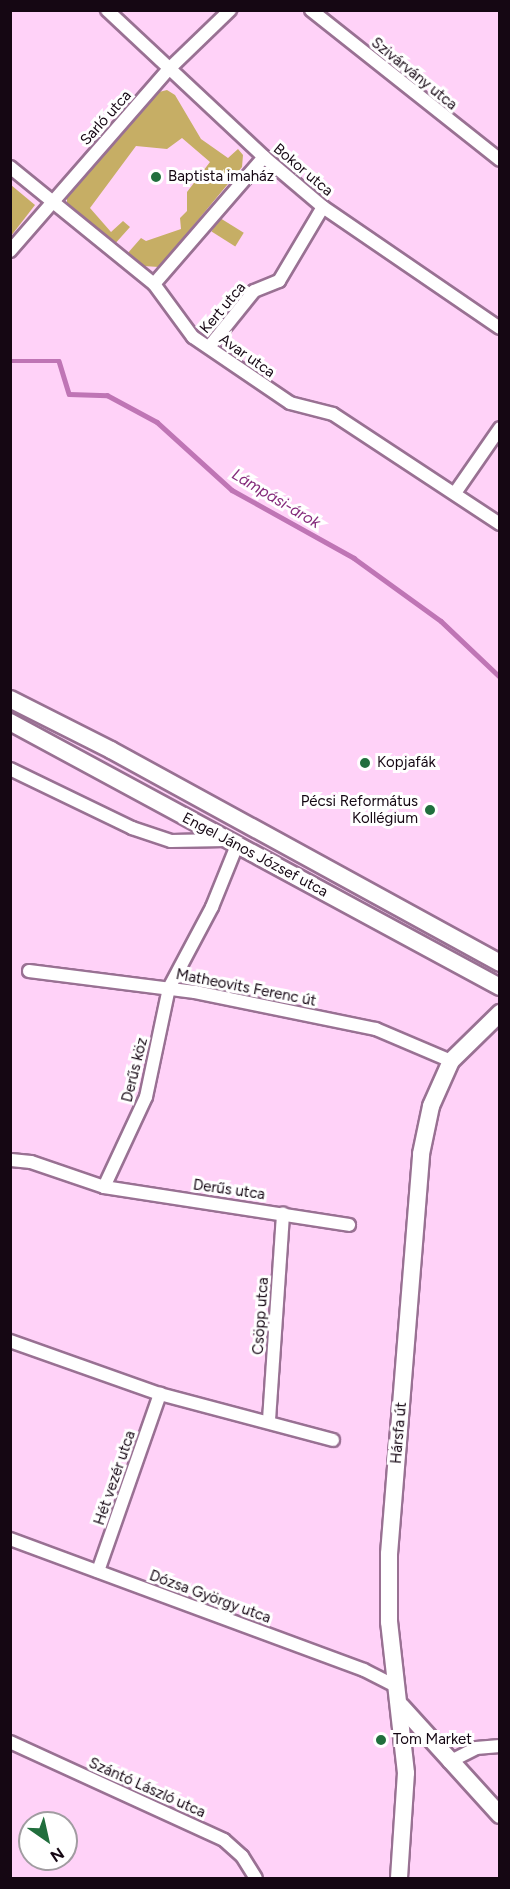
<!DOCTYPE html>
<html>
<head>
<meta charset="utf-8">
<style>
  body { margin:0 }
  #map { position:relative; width:510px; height:1889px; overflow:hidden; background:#ffd2f8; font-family:Figtree,sans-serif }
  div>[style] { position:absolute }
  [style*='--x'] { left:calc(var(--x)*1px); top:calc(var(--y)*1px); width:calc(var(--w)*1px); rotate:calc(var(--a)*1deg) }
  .green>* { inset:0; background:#c6ae65; transform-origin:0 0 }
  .stream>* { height:4.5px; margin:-2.25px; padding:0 2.25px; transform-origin:2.25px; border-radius:2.25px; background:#bf75b5 }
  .roads { filter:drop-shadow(2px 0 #997193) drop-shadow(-2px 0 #997193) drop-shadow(0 2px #997193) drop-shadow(0 -2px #997193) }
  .minor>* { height:12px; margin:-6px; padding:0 6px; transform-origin:6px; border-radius:6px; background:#fff }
  .tertiary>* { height:16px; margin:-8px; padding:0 8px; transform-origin:8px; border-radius:8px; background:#fff }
  .dots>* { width:16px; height:16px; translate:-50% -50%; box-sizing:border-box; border:3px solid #fff; border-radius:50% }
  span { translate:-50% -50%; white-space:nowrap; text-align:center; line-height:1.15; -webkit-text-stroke:6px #fff; paint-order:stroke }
  .street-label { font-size:15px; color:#150713 }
  .poi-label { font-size:15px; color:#150713 }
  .left { translate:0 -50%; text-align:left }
  .right { translate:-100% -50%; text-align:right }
  .water-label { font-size:16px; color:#852c7c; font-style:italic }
  .frame { position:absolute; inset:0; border:12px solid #150713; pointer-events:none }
  .north { position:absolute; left:18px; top:1811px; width:60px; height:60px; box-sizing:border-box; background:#fff; border:2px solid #a19ca1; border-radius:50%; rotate:146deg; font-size:16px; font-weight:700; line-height:24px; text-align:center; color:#150713 }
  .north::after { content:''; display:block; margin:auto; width:21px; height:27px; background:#216e3d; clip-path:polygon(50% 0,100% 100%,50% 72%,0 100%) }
</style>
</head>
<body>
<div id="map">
  <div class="green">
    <i style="clip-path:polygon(167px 90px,175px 95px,201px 139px,228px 158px,238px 149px,243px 155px,242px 167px,159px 267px,143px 266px,127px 254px,141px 238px,146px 241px,181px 229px,180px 218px,187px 211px,187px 192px,210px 162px,182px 138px,167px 149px,136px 146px,90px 208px,111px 232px,123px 221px,130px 227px,113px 246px,67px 209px,67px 198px,159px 92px)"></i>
    <i style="clip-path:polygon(11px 185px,35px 205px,11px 236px,10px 187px)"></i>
    <i style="left:220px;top:218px;width:28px;height:16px;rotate:32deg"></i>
  </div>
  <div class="stream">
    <i style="--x:10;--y:361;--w:49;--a:0"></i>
    <i style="--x:59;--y:361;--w:34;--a:73"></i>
    <i style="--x:69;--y:394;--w:38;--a:2"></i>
    <i style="--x:107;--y:395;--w:57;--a:28.4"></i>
    <i style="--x:157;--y:422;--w:101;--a:42.2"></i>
    <i style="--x:232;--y:490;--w:140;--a:29.1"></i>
    <i style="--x:354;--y:558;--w:107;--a:35.9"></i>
    <i style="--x:441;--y:621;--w:81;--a:43.5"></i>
  </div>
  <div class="roads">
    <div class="minor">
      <i style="--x:107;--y:10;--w:215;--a:43.1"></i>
      <i style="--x:264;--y:157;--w:77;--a:40.3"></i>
      <i style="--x:323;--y:207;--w:214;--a:34.4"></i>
      <i style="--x:311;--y:10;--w:241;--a:38.4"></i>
      <i style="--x:10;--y:167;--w:186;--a:39.1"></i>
      <i style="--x:154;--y:284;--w:66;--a:53.7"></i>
      <i style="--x:193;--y:337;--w:117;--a:34.2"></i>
      <i style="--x:290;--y:403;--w:44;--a:14.3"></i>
      <i style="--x:333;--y:414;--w:200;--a:33.4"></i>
      <i style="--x:10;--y:251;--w:242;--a:-48.9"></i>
      <i style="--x:169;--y:69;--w:85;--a:-44"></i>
      <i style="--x:154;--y:284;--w:168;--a:-49.1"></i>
      <i style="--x:209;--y:347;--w:72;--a:-51.2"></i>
      <i style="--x:254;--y:291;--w:27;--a:-22"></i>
      <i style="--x:279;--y:281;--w:86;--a:-59.3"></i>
      <i style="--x:455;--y:493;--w:79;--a:-55.3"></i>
      <i style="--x:10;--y:769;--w:136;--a:25.8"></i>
      <i style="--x:132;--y:828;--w:41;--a:18.4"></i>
      <i style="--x:171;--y:841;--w:55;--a:-1"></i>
      <i style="--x:29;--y:971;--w:167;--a:7.2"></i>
      <i style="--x:195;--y:992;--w:185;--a:11.6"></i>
      <i style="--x:376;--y:1029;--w:82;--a:23.1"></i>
      <i style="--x:11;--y:1160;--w:20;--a:6"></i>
      <i style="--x:31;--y:1162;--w:77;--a:18.9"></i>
      <i style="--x:104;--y:1187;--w:248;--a:8.8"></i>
      <i style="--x:104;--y:1187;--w:99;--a:-65"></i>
      <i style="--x:146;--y:1097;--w:111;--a:-78.1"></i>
      <i style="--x:169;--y:988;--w:92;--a:-62"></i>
      <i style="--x:212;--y:907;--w:67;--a:-68"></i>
      <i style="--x:10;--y:1341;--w:159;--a:19.5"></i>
      <i style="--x:160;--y:1394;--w:179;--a:14.9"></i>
      <i style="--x:269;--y:1420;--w:207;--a:-86.1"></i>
      <i style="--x:10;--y:1539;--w:377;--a:20.3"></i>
      <i style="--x:364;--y:1670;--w:37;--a:27"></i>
      <i style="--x:98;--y:1571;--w:188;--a:-70.7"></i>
      <i style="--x:10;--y:1742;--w:235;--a:24.6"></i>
      <i style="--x:224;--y:1840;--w:24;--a:42"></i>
      <i style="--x:242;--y:1856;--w:26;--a:58"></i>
      <i style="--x:449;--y:1762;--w:30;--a:-27"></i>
      <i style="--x:476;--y:1748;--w:24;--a:-5"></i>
    </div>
    <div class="tertiary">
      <i style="--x:10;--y:699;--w:113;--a:26.8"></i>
      <i style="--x:111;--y:750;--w:443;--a:28.7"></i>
      <i style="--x:10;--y:722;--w:557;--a:28.41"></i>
      <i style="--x:401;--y:1706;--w:147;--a:47.8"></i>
      <i style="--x:399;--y:1878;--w:105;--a:-86.2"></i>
      <i style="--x:406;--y:1773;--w:152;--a:-96.4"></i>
      <i style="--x:389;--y:1622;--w:68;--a:-90"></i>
      <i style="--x:389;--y:1554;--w:401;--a:-85.4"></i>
      <i style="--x:421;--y:1154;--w:49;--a:-78.2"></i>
      <i style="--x:431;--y:1106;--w:49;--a:-66"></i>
      <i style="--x:451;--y:1061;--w:69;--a:-44.4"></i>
    </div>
  </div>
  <div class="dots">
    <i style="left:156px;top:177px;background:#216e3d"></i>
    <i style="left:365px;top:763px;background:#216e3d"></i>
    <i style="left:430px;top:810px;background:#216e3d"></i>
    <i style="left:381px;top:1740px;background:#216e3d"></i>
  </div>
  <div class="street-label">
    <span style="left:414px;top:74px;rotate:39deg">Szivárvány utca</span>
    <span style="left:106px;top:118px;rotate:-48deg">Sarló utca</span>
    <span style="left:303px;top:170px;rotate:40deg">Bokor utca</span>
    <span style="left:223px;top:308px;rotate:-50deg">Kert utca</span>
    <span style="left:247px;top:356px;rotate:35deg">Avar utca</span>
    <span style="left:255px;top:855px;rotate:28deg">Engel János József utca</span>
    <span style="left:246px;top:988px;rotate:11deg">Matheovits Ferenc út</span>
    <span style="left:135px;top:1070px;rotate:-76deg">Derűs köz</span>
    <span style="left:229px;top:1190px;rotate:8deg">Derűs utca</span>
    <span style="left:261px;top:1316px;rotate:-86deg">Csöpp utca</span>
    <span style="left:399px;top:1433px;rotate:-85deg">Hársfa út</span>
    <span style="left:115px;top:1478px;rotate:-71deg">Hét vezér utca</span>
    <span style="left:210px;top:1597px;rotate:20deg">Dózsa György utca</span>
    <span style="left:147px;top:1788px;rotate:24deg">Szántó László utca</span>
  </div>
  <div class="poi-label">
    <span class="left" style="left:168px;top:177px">Baptista imaház</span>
    <span class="left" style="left:377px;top:763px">Kopjafák</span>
    <span class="right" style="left:418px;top:810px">Pécsi Református<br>Kollégium</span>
    <span class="left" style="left:393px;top:1740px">Tom Market</span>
  </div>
  <div class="water-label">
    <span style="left:276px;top:499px;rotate:31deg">Lámpási-árok</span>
  </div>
  <div class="frame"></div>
  <div class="north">N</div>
</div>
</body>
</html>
